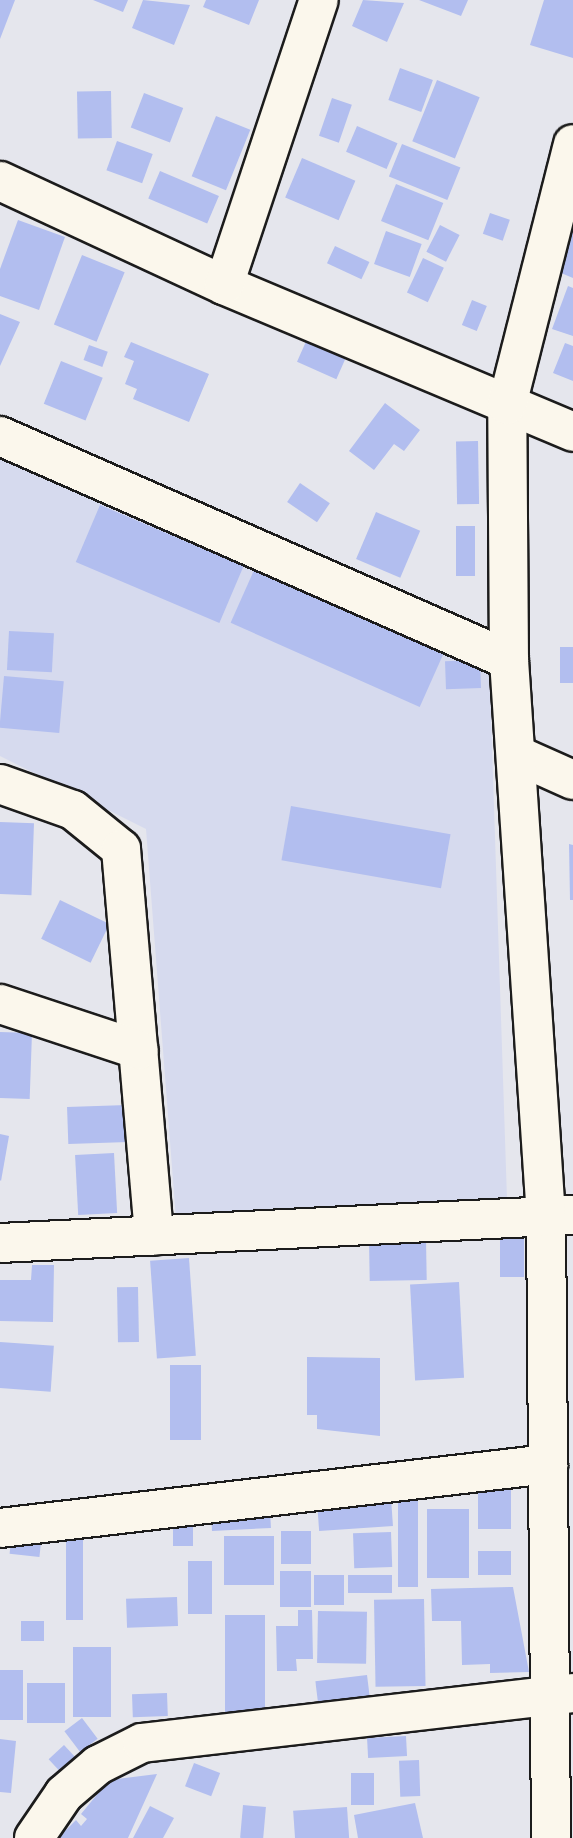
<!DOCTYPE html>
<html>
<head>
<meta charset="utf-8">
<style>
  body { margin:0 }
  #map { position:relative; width:573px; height:1838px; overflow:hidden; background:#e5e6ed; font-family:"Playpen Sans",sans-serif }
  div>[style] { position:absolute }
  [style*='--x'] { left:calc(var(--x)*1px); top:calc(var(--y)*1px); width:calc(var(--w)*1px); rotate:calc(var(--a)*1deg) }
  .built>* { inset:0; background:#d6daee }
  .building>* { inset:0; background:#b2beef; transform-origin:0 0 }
  .roads { filter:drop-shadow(2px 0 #1c1c1c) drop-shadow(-2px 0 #1c1c1c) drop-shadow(0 2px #1c1c1c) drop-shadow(0 -2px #1c1c1c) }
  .street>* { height:38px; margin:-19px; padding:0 19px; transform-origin:19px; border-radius:19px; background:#fbf7ec }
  span { translate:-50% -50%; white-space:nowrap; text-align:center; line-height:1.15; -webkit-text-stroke:6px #fbf7ec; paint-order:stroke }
</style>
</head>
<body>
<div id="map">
  <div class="built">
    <i style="clip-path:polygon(0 454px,489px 656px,507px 1199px,176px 1219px,146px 829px,0 756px)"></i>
  </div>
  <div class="building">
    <i style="clip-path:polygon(0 0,15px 0,0 39px)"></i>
    <i style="clip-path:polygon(93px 0,128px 0,123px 12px)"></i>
    <i style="clip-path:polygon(143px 0,190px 5px,174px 45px,132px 28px)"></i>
    <i style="clip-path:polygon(206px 0,259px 0,249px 25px,203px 7px)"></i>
    <i style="clip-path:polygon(363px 0,404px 3px,387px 42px,352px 26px)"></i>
    <i style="clip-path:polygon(419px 0,468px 0,461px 16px)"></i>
    <i style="clip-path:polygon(544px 0,573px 0,573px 58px,530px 45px)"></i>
    <i style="left:400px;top:68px;width:35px;height:34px;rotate:20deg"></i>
    <i style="left:437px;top:80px;width:46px;height:66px;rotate:22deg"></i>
    <i style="left:111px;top:91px;width:47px;height:34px;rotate:89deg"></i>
    <i style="left:144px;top:93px;width:42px;height:37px;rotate:21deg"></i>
    <i style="left:332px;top:98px;width:21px;height:40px;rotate:19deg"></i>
    <i style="left:216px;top:116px;width:37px;height:65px;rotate:22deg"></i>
    <i style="left:357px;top:126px;width:44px;height:28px;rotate:23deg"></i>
    <i style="left:117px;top:141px;width:38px;height:31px;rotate:20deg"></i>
    <i style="left:402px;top:144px;width:63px;height:35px;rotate:22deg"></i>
    <i style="left:302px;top:158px;width:58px;height:43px;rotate:23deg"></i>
    <i style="left:160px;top:171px;width:64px;height:30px;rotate:23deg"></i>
    <i style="left:396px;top:184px;width:51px;height:40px;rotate:22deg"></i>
    <i style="left:490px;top:213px;width:21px;height:22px;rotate:19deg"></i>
    <i style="clip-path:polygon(18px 220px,65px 237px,39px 310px,0 296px,0 269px)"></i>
    <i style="clip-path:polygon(567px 222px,573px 224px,573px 278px,549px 268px)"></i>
    <i style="left:440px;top:225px;width:22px;height:30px;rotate:27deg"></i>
    <i style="left:386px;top:231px;width:38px;height:35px;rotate:20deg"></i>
    <i style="left:335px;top:246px;width:38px;height:19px;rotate:25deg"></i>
    <i style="left:82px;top:255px;width:46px;height:75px;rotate:22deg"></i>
    <i style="left:423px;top:258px;width:23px;height:38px;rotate:25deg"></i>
    <i style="clip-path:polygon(568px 286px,573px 288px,573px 336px,552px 329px)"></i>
    <i style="left:472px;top:300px;width:16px;height:27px;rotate:22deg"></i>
    <i style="clip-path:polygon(0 314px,20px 322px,0 366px)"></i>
    <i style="left:308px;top:337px;width:43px;height:27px;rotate:24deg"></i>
    <i style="clip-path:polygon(131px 342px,209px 374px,189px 422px,133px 399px,137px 389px,125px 384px,134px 361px,124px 357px)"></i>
    <i style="clip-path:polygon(565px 343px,573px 346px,573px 381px,553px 373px)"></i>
    <i style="left:89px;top:345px;width:20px;height:16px;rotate:20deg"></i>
    <i style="left:61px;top:361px;width:45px;height:46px;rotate:22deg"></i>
    <i style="clip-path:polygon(385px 403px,420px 430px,404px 451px,394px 444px,374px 470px,349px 451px)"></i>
    <i style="left:478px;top:441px;width:63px;height:22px;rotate:89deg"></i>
    <i style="left:300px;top:483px;width:36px;height:23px;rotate:34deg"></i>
    <i style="left:100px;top:505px;width:156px;height:62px;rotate:23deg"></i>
    <i style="left:376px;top:512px;width:48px;height:51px;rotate:23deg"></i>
    <i style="left:456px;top:526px;width:19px;height:50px"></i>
    <i style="left:255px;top:568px;width:207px;height:60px;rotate:24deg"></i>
    <i style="left:9px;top:631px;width:45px;height:39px;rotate:3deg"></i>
    <i style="left:560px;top:647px;width:13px;height:36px"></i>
    <i style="left:480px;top:660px;width:28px;height:35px;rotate:88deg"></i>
    <i style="left:4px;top:676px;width:60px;height:52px;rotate:5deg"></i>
    <i style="left:291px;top:806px;width:162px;height:55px;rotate:10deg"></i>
    <i style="left:0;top:822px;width:34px;height:72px;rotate:2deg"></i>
    <i style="clip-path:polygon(569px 844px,573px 845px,573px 900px,570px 900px)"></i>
    <i style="left:60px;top:900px;width:55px;height:43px;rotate:26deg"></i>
    <i style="left:0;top:1032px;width:32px;height:66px;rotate:2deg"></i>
    <i style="left:127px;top:1105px;width:37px;height:60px;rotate:88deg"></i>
    <i style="clip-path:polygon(0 1134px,9px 1136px,1px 1181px,0 1180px)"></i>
    <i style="left:114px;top:1153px;width:60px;height:39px;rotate:87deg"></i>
    <i style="left:500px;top:1232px;width:24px;height:45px"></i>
    <i style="left:426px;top:1239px;width:41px;height:57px;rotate:89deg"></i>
    <i style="left:189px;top:1258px;width:98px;height:39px;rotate:86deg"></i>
    <i style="clip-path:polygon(32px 1265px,54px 1265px,53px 1322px,0 1321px,0 1280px,31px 1280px)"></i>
    <i style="left:459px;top:1282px;width:96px;height:49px;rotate:87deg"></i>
    <i style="left:138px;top:1287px;width:55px;height:21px;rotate:89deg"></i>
    <i style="left:0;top:1342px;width:54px;height:46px;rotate:4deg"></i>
    <i style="clip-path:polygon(307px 1357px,380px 1358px,380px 1436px,317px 1429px,317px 1415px,307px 1415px)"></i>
    <i style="left:170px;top:1365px;width:31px;height:75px"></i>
    <i style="left:478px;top:1485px;width:33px;height:44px"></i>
    <i style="left:398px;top:1491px;width:20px;height:96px"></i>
    <i style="left:391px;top:1498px;width:28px;height:74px;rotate:86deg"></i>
    <i style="left:427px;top:1509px;width:42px;height:69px"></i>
    <i style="left:270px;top:1510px;width:18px;height:59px;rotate:87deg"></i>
    <i style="left:173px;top:1523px;width:20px;height:23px"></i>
    <i style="left:12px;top:1531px;width:30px;height:23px;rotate:6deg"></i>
    <i style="left:281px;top:1531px;width:30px;height:33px"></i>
    <i style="left:391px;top:1532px;width:35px;height:38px;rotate:88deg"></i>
    <i style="left:66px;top:1533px;width:17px;height:87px"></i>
    <i style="left:274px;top:1536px;width:49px;height:50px;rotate:90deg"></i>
    <i style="left:478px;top:1551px;width:33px;height:24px"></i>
    <i style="left:188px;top:1561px;width:24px;height:53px"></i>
    <i style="left:280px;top:1571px;width:31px;height:36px"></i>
    <i style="left:314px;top:1575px;width:30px;height:30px"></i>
    <i style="left:348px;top:1575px;width:44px;height:18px"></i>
    <i style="clip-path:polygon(513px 1587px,529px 1672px,490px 1673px,490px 1664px,462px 1665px,461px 1621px,432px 1621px,431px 1589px)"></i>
    <i style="left:177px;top:1597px;width:29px;height:51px;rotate:88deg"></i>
    <i style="left:424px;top:1599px;width:87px;height:50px;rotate:89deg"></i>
    <i style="clip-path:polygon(298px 1610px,312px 1610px,313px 1659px,296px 1659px,297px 1671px,277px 1671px,276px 1626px,298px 1626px)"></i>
    <i style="left:318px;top:1611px;width:49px;height:52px;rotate:1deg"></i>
    <i style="left:225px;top:1615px;width:40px;height:97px"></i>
    <i style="left:21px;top:1621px;width:23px;height:20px"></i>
    <i style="left:73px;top:1647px;width:38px;height:70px"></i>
    <i style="left:0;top:1670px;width:23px;height:50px"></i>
    <i style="left:367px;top:1675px;width:24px;height:52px;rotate:83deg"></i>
    <i style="left:65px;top:1683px;width:40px;height:38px;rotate:90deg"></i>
    <i style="left:167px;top:1693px;width:23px;height:35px;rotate:88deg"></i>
    <i style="left:82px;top:1718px;width:26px;height:22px;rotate:53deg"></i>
    <i style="left:406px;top:1736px;width:20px;height:39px;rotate:87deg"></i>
    <i style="clip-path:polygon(0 1739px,16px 1741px,11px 1793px,0 1792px)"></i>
    <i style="left:64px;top:1745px;width:18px;height:21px;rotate:47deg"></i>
    <i style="left:419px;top:1760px;width:36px;height:20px;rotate:88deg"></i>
    <i style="left:194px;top:1763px;width:28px;height:25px;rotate:21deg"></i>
    <i style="left:351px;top:1773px;width:23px;height:32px"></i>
    <i style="clip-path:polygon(157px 1774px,128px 1838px,58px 1838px,76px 1820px,81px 1826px,87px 1819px,81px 1814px,109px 1780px)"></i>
    <i style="clip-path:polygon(415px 1803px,423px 1838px,358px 1838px,354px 1815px)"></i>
    <i style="left:243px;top:1805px;width:23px;height:33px;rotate:5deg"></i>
    <i style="clip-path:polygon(150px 1806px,174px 1818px,163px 1838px,133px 1838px)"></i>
    <i style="left:347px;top:1807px;width:31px;height:54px;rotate:86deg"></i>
  </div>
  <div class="roads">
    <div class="street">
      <i style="--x:0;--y:181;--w:247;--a:24.9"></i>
      <i style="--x:224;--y:285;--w:379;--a:22.8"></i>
      <i style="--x:224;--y:285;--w:300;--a:-71.6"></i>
      <i style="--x:0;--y:436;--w:556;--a:23.75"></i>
      <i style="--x:517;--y:755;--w:61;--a:24.1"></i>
      <i style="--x:0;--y:784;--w:77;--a:19.6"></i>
      <i style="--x:73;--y:810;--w:62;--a:39.1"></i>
      <i style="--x:121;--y:849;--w:388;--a:85.1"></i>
      <i style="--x:0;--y:1004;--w:146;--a:18.3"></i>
      <i style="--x:0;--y:1243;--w:574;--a:-2.8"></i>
      <i style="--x:0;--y:1528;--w:552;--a:-6.66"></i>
      <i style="--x:34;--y:1838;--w:53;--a:-55.7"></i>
      <i style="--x:64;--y:1794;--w:45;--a:-40.5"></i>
      <i style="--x:98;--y:1765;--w:49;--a:-26.6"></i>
      <i style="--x:142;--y:1743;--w:434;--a:-6.6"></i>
      <i style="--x:551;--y:1838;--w:621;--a:-90.46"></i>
      <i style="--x:546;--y:1217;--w:558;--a:-93.8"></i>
      <i style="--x:509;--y:660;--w:255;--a:-90.4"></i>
      <i style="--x:507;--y:405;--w:269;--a:-75.8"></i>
    </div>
  </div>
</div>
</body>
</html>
